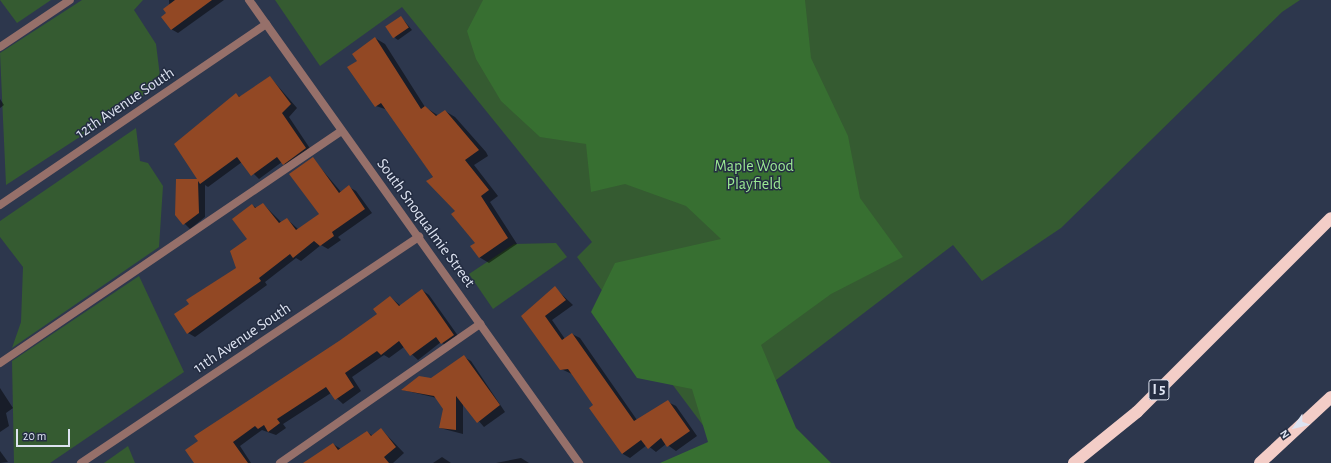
<!DOCTYPE html>
<html>
<head>
<meta charset="utf-8">
<style>
  body { margin:0 }
  #map { position:relative; width:1331px; height:463px; overflow:hidden; background:#2d374d; font-family:"Alegreya Sans",sans-serif }
  div>[style] { position:absolute }
  [style*='--x'] { left:calc(var(--x)*1px); top:calc(var(--y)*1px); width:calc(var(--w)*1px); rotate:calc(var(--a)*1deg) }
  .green>* { inset:0; background:#355b31 }
  .forest>* { inset:0; background:#376f31 }
  .shadow>* { inset:0; background:#0007 }
  .building>* { inset:0; background:#924824; transform-origin:0 0 }
  .service>* { height:8px; margin:-4px; padding:0 4px; transform-origin:4px; border-radius:4px; background:#96706a }
  .minor>* { height:8px; margin:-4px; padding:0 4px; transform-origin:4px; border-radius:4px; background:#96706a }
  .motorway>* { height:12px; margin:-6px; padding:0 6px; transform-origin:6px; border-radius:6px; background:#f3cdc7 }
  span { translate:-50% -50%; white-space:nowrap; text-align:center; line-height:1.15; -webkit-text-stroke:3px #242d42; paint-order:stroke }
  .shield-label span { padding:1px 3px; background:#242d42; border:1px solid; border-radius:3px; -webkit-text-stroke-width:0 }
  .shield-label { font-size:15px; color:#dde3f1; font-weight:700 }
  .street-label { font-size:16px; color:#dde3f1 }
  .park-label { font-size:16px; color:#9be993 }
  .north { position:absolute; left:1275px; top:407px; width:40px; height:40px; -webkit-text-stroke:3px #242d42; paint-order:stroke; rotate:235deg; font-size:11px; font-weight:700; line-height:16px; text-align:center; color:#dde3f1 }
  .north::after { content:''; display:block; margin:auto; width:14px; height:18px; background:#dde3f1; clip-path:polygon(50% 0,100% 100%,50% 72%,0 100%) }
  .scale { position:absolute; left:16px; top:429px; width:54px; height:18px; box-sizing:border-box; border:2px solid #dde3f1; border-top:0; padding-left:5px; font-size:12px; line-height:14px; white-space:nowrap; color:#dde3f1; -webkit-text-stroke:3px #242d42; paint-order:stroke }
</style>
</head>
<body>
<div id="map">
  <div class="green">
    <i style="clip-path:polygon(0 0,51px 0,17px 23px)"></i>
    <i style="clip-path:polygon(82px 0,143px 0,134px 10px,156px 44px,161px 84px,6px 185px,0 53px)"></i>
    <i style="clip-path:polygon(275px 0,1300px 0,1282px 12px,1061px 228px,982px 281px,953px 245px,708px 432px,577px 257px,592px 242px,402px 7px,320px 66px)"></i>
    <i style="clip-path:polygon(136px 128px,140px 161px,148px 163px,163px 186px,159px 247px,12px 348px,21px 322px,23px 267px,0 237px,0 221px)"></i>
    <i style="clip-path:polygon(556px 243px,567px 257px,493px 309px,469px 274px,514px 244px)"></i>
    <i style="clip-path:polygon(139px 276px,184px 372px,50px 463px,14px 463px,12px 361px)"></i>
    <i style="clip-path:polygon(128px 446px,135px 463px,104px 463px)"></i>
  </div>
  <div class="forest">
    <i style="clip-path:polygon(483px 0,805px 0,811px 58px,848px 136px,860px 198px,903px 257px,831px 294px,761px 345px,796px 428px,831px 463px,660px 463px,708px 442px,692px 389px,637px 378px,591px 312px,615px 263px,721px 239px,686px 206px,625px 184px,591px 192px,586px 144px,540px 137px,501px 101px,476px 59px,467px 31px)"></i>
  </div>
  <div class="shadow">
    <i style="clip-path:polygon(169px 0,224px 0,178px 33px,171px 29px)"></i>
    <i style="clip-path:polygon(401px 17px,412px 30px,398px 40px,395px 38px)"></i>
    <i style="clip-path:polygon(375px 38px,385px 44px,425px 107px,439px 116px,445px 111px,455px 117px,486px 152px,488px 156px,474px 165px,498px 196px,490px 202px,517px 244px,489px 263px,479px 257px,476px 244px,456px 211px,388px 110px,376px 106px,358px 61px)"></i>
    <i style="clip-path:polygon(270px 77px,297px 108px,289px 117px,313px 153px,290px 168px,282px 162px,259px 179px,242px 162px,208px 187px,205px 185px,205px 217px,190px 229px,176px 215px,198px 180px,236px 94px,240px 97px)"></i>
    <i style="clip-path:polygon(0 99px,4px 105px,0 108px)"></i>
    <i style="clip-path:polygon(313px 159px,341px 192px,349px 187px,356px 191px,372px 213px,338px 237px,341px 240px,328px 249px,321px 245px,301px 261px,296px 258px,265px 282px,267px 285px,195px 337px,188px 333px,237px 269px,248px 239px,252px 205px,257px 208px,263px 204px,282px 223px,287px 219px,299px 230px,321px 215px)"></i>
    <i style="clip-path:polygon(555px 288px,573px 305px,552px 320px,565px 339px,572px 334px,580px 338px,637px 420px,668px 402px,676px 406px,697px 436px,676px 451px,666px 444px,656px 452px,647px 445px,630px 458px,623px 454px,590px 408px,595px 405px,572px 374px,561px 369px,522px 316px)"></i>
    <i style="clip-path:polygon(422px 290px,429px 295px,461px 340px,449px 348px,441px 342px,418px 360px,404px 347px,389px 358px,384px 355px,352px 377px,361px 391px,343px 404px,331px 393px,283px 424px,286px 428px,276px 435px,262px 430px,240px 446px,251px 463px,196px 463px,339px 342px,378px 314px,390px 297px,401px 306px)"></i>
    <i style="clip-path:polygon(464px 357px,471px 361px,505px 412px,484px 427px,463px 403px,463px 434px,440px 428px,444px 409px,437px 398px,403px 390px,431px 379px)"></i>
    <i style="clip-path:polygon(0 388px,13px 408px,6px 413px,9px 426px,0 432px)"></i>
    <i style="clip-path:polygon(381px 429px,404px 453px,393px 463px,321px 463px,333px 444px,341px 449px,367px 432px,373px 436px)"></i>
    <i style="clip-path:polygon(0 451px,8px 462px,0 463px)"></i>
    <i style="clip-path:polygon(442px 457px,451px 463px,433px 463px)"></i>
    <i style="clip-path:polygon(521px 458px,529px 463px,496px 463px)"></i>
  </div>
  <div class="building">
    <i style="clip-path:polygon(175px 0,212px 0,171px 30px,161px 17px,166px 13px,163px 9px)"></i>
    <i style="left:401px;top:16px;width:14px;height:19px;rotate:56deg"></i>
    <i style="clip-path:polygon(375px 37px,421px 109px,425px 106px,436px 116px,445px 110px,479px 150px,465px 160px,489px 190px,481px 196px,508px 238px,479px 258px,470px 246px,475px 243px,451px 214px,455px 211px,426px 181px,433px 177px,381px 103px,375px 107px,347px 67px,357px 61px,352px 54px)"></i>
    <i style="clip-path:polygon(270px 76px,291px 104px,282px 113px,306px 148px,283px 165px,277px 157px,251px 176px,237px 157px,200px 184px,198px 181px,199px 213px,183px 225px,175px 215px,176px 179px,197px 179px,174px 144px,236px 93px,239px 97px)"></i>
    <i style="clip-path:polygon(313px 157px,339px 193px,349px 185px,365px 209px,332px 232px,334px 236px,320px 246px,314px 241px,293px 258px,290px 254px,259px 278px,261px 281px,187px 334px,174px 314px,189px 304px,186px 300px,236px 268px,230px 251px,247px 239px,232px 219px,252px 204px,255px 208px,263px 203px,279px 223px,287px 218px,296px 230px,319px 214px,289px 174px)"></i>
    <i style="clip-path:polygon(555px 286px,566px 300px,545px 316px,562px 340px,572px 333px,634px 421px,668px 400px,690px 431px,667px 447px,661px 438px,648px 449px,641px 440px,622px 454px,589px 408px,593px 405px,568px 369px,560px 370px,521px 316px)"></i>
    <i style="clip-path:polygon(422px 289px,454px 335px,441px 344px,436px 337px,410px 356px,399px 341px,381px 355px,377px 351px,345px 373px,354px 387px,335px 400px,326px 387px,277px 419px,280px 423px,268px 432px,264px 425px,258px 429px,255px 426px,233px 442px,248px 463px,194px 463px,185px 450px,198px 441px,194px 436px,339px 341px,377px 314px,373px 309px,390px 296px,399px 306px)"></i>
    <i style="clip-path:polygon(464px 355px,500px 405px,477px 423px,456px 396px,456px 430px,439px 428px,443px 409px,434px 396px,401px 390px,419px 376px,431px 378px)"></i>
    <i style="clip-path:polygon(381px 428px,396px 447px,384px 457px,389px 463px,303px 463px,333px 443px,338px 450px,367px 431px,371px 436px)"></i>
  </div>
  <div class="service">
    <i style="--x:0;--y:47;--w:84;--a:-33.9"></i>
    <i style="--x:0;--y:363;--w:413;--a:-34.2"></i>
    <i style="--x:280;--y:463;--w:244;--a:-34.8"></i>
  </div>
  <div class="minor">
    <i style="--x:249;--y:0;--w:569;--a:54.52"></i>
    <i style="--x:0;--y:205;--w:322;--a:-34.2"></i>
    <i style="--x:81;--y:463;--w:407;--a:-33.8"></i>
  </div>
  <div class="motorway">
    <i style="--x:1074;--y:463;--w:81;--a:-39"></i>
    <i style="--x:1137;--y:412;--w:274;--a:-45"></i>
    <i style="--x:1260;--y:463;--w:97;--a:-42.9"></i>
  </div>
  <div class="shield-label">
    <span style="left:1159px;top:390px">I 5</span>
  </div>
  <div class="street-label">
    <span style="left:125px;top:103px;rotate:-34deg">12th Avenue South</span>
    <span style="left:426px;top:223px;rotate:54deg">South Snoqualmie Street</span>
    <span style="left:242px;top:338px;rotate:-34deg">11th Avenue South</span>
  </div>
  <div class="park-label">
    <span style="left:754px;top:175px">Maple Wood<br>Playfield</span>
  </div>
  <div class="north">N</div>
  <div class="scale">20 m</div>
</div>
</body>
</html>
